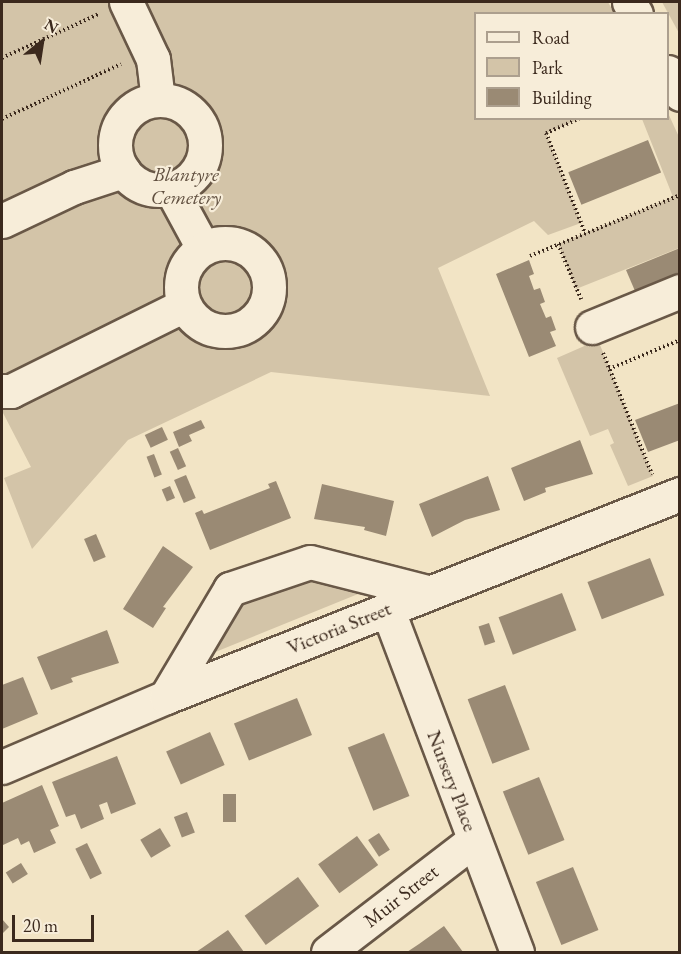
<!DOCTYPE html>
<html>
<head>
<meta charset="utf-8">
<style>
  body { margin:0 }
  #map { position:relative; width:681px; height:954px; overflow:hidden; background:#f2e4c5; font-family:"EB Garamond",serif }
  div>[style] { position:absolute }
  [style*='--x'] { left:calc(var(--x)*1px); top:calc(var(--y)*1px); width:calc(var(--w)*1px); rotate:calc(var(--a)*1deg) }
  .green>* { inset:0; background:#d3c4a8 }
  .building>* { inset:0; background:#9a8a74; transform-origin:0 0 }
  .path>* { height:4px; margin-top:-2px; transform-origin:0; background:repeating-linear-gradient(90deg,#3b291d 0 1.5px,transparent 0 4.5px) }
  .roads { filter:drop-shadow(2px 0 #695847) drop-shadow(-2px 0 #695847) drop-shadow(0 2px #695847) drop-shadow(0 -2px #695847) }
  .minor>* { height:33px; margin:-16.5px; padding:0 16.5px; transform-origin:16.5px; border-radius:16.5px; background:#f7edd9 }
  .minor>.ring { margin:-16.5px; padding:0; box-sizing:content-box; background:none; border:33px solid #f7edd9; border-radius:50% }
  span { translate:-50% -50%; white-space:nowrap; text-align:center; line-height:1.15; -webkit-text-stroke:4.5px #f7edd9; paint-order:stroke }
  .park-label { font-size:20px; color:#615040; font-style:italic }
  .street-label { font-size:20px; color:#3b291d }
  .frame { position:absolute; inset:0; border:3px solid #3b291d; pointer-events:none }
  .legend { position:absolute; left:474px; top:12px; width:195px; height:108px; box-sizing:border-box; background:#f7edd9; border:2px solid #ac9f8e; margin:0; padding:8px 10px; list-style:none; font-size:18px; color:#3b291d }
  .legend li { display:flex; align-items:center; gap:12px; height:30px }
  .legend b { width:30px; border:2px solid #ac9f8e }
  .north { position:absolute; left:12px; top:12px; width:60px; height:60px; -webkit-text-stroke:4px #f7edd9; paint-order:stroke; rotate:30deg; font-size:16px; font-weight:700; line-height:24px; text-align:center; color:#3b291d }
  .north::after { content:''; display:block; margin:auto; width:21px; height:27px; background:#3b291d; clip-path:polygon(50% 0,100% 100%,50% 72%,0 100%) }
  .scale { position:absolute; left:12px; top:915px; width:82px; height:27px; box-sizing:border-box; border:3px solid #3b291d; border-top:0; padding-left:8px; font-size:18px; line-height:21px; white-space:nowrap; color:#3b291d; -webkit-text-stroke:4px #f7edd9; paint-order:stroke }
</style>
</head>
<body>
<div id="map">
  <div class="green">
    <i style="clip-path:polygon(2px 2px,608px 2px,614px 13px,476px 14px,476px 118px,580px 119px,546px 133px,581px 223px,548px 235px,534px 221px,438px 268px,490px 396px,271px 372px,128px 440px,32px 549px,4px 478px,31px 467px,2px 411px)"></i>
    <i style="clip-path:polygon(662px 2px,679px 2px,679px 33px)"></i>
    <i style="clip-path:polygon(668px 113px,679px 137px,679px 248px,576px 289px,558px 244px,673px 197px,642px 119px,668px 118px)"></i>
    <i style="clip-path:polygon(598px 340px,653px 476px,628px 486px,610px 445px,614px 443px,608px 429px,590px 436px,557px 358px)"></i>
    <i style="clip-path:polygon(310px 575px,363px 592px,208px 655px,241px 600px)"></i>
  </div>
  <div class="building">
    <i style="left:648px;top:140px;width:35px;height:86px;rotate:68deg"></i>
    <i style="clip-path:polygon(680px 248px,680px 272px,635px 291px,626px 270px)"></i>
    <i style="clip-path:polygon(529px 260px,534px 274px,529px 276px,534px 290px,540px 288px,545px 302px,540px 304px,546px 318px,551px 316px,556px 330px,550px 332px,556px 346px,529px 357px,496px 274px)"></i>
    <i style="clip-path:polygon(680px 403px,680px 440px,648px 452px,635px 420px)"></i>
    <i style="clip-path:polygon(201px 420px,205px 428px,189px 435px,192px 441px,179px 447px,173px 432px)"></i>
    <i style="left:162px;top:427px;width:14px;height:19px;rotate:65deg"></i>
    <i style="clip-path:polygon(580px 440px,593px 474px,545px 488px,546px 492px,524px 501px,511px 468px)"></i>
    <i style="left:178px;top:448px;width:20px;height:9px;rotate:66deg"></i>
    <i style="left:154px;top:454px;width:22px;height:8px;rotate:69deg"></i>
    <i style="left:186px;top:475px;width:25px;height:13px;rotate:67deg"></i>
    <i style="clip-path:polygon(488px 476px,500px 510px,465px 520px,432px 537px,419px 504px)"></i>
    <i style="clip-path:polygon(276px 481px,291px 518px,210px 550px,195px 513px,202px 510px,204px 514px,270px 488px,268px 484px)"></i>
    <i style="clip-path:polygon(322px 484px,394px 501px,386px 536px,364px 530px,365px 527px,314px 519px)"></i>
    <i style="left:170px;top:486px;width:13px;height:9px;rotate:67deg"></i>
    <i style="left:96px;top:534px;width:25px;height:13px;rotate:67deg"></i>
    <i style="clip-path:polygon(163px 546px,193px 567px,163px 607px,166px 608px,153px 628px,123px 609px)"></i>
    <i style="left:650px;top:558px;width:40px;height:67px;rotate:69deg"></i>
    <i style="left:562px;top:593px;width:40px;height:68px;rotate:69deg"></i>
    <i style="left:489px;top:623px;width:20px;height:11px;rotate:72deg"></i>
    <i style="clip-path:polygon(107px 630px,119px 663px,71px 678px,73px 682px,51px 690px,37px 657px)"></i>
    <i style="clip-path:polygon(23px 677px,38px 714px,2px 729px,2px 685px)"></i>
    <i style="left:505px;top:685px;width:69px;height:40px;rotate:69deg"></i>
    <i style="left:297px;top:698px;width:40px;height:68px;rotate:68deg"></i>
    <i style="left:210px;top:732px;width:36px;height:48px;rotate:66deg"></i>
    <i style="left:384px;top:733px;width:68px;height:39px;rotate:68deg"></i>
    <i style="clip-path:polygon(117px 756px,136px 804px,111px 814px,107px 802px,99px 805px,104px 819px,81px 829px,75px 814px,66px 817px,52px 782px)"></i>
    <i style="left:539px;top:777px;width:68px;height:39px;rotate:68deg"></i>
    <i style="clip-path:polygon(42px 785px,59px 826px,50px 830px,56px 843px,34px 853px,29px 841px,21px 845px,18px 838px,3px 845px,2px 803px)"></i>
    <i style="left:223px;top:794px;width:13px;height:28px"></i>
    <i style="left:187px;top:812px;width:22px;height:14px;rotate:69deg"></i>
    <i style="left:160px;top:828px;width:21px;height:23px;rotate:59deg"></i>
    <i style="left:379px;top:833px;width:20px;height:13px;rotate:57deg"></i>
    <i style="left:357px;top:836px;width:36px;height:48px;rotate:54deg"></i>
    <i style="left:87px;top:843px;width:34px;height:13px;rotate:64deg"></i>
    <i style="left:21px;top:863px;width:13px;height:18px;rotate:58deg"></i>
    <i style="left:573px;top:867px;width:68px;height:40px;rotate:68deg"></i>
    <i style="left:298px;top:877px;width:36px;height:66px;rotate:54deg"></i>
    <i style="clip-path:polygon(2px 919px,9px 927px,2px 934px)"></i>
    <i style="clip-path:polygon(444px 926px,463px 952px,407px 952px,419px 944px)"></i>
    <i style="clip-path:polygon(228px 930px,244px 952px,196px 952px,202px 948px)"></i>
  </div>
  <div class="path">
    <i style="--x:2;--y:58;--w:107;--a:-24.4"></i>
    <i style="--x:580;--y:118;--w:37;--a:156"></i>
    <i style="--x:546;--y:133;--w:107;--a:68.7"></i>
    <i style="--x:2;--y:119;--w:131;--a:-24.8"></i>
    <i style="--x:558;--y:244;--w:60;--a:67.3"></i>
    <i style="--x:530;--y:256;--w:162;--a:-22.1"></i>
    <i style="--x:603;--y:353;--w:131;--a:68"></i>
    <i style="--x:609;--y:369;--w:77;--a:-22.2"></i>
  </div>
  <div class="roads">
    <div class="minor">
      <i style="--x:126;--y:2;--w:63;--a:64.7"></i>
      <i style="--x:153;--y:59;--w:41;--a:83"></i>
      <i style="--x:629;--y:2;--w:14;--a:60"></i>
      <i style="--x:668;--y:72;--w:25;--a:61"></i>
      <i class="ring" style="left:115px;top:100px;width:57px;height:57px"></i>
      <i style="--x:171;--y:189;--w:67;--a:61.5"></i>
      <i style="--x:2;--y:221;--w:80;--a:-25.3"></i>
      <i style="--x:74;--y:187;--w:52;--a:-18.1"></i>
      <i class="ring" style="left:181px;top:243px;width:55px;height:55px"></i>
      <i style="--x:592;--y:327;--w:95;--a:-22.2"></i>
      <i style="--x:2;--y:391;--w:9;--a:0"></i>
      <i style="--x:11;--y:391;--w:193;--a:-26.4"></i>
      <i style="--x:387;--y:608;--w:368;--a:69.3"></i>
      <i style="--x:166;--y:697;--w:126;--a:-59.3"></i>
      <i style="--x:230;--y:589;--w:84;--a:-18.6"></i>
      <i style="--x:310;--y:562;--w:122;--a:14.3"></i>
      <i style="--x:2;--y:767;--w:178;--a:-23.1"></i>
      <i style="--x:166;--y:697;--w:553;--a:-21.55"></i>
      <i style="--x:328;--y:952;--w:184;--a:-37.5"></i>
    </div>
  </div>
  <div class="park-label">
    <span style="left:186px;top:186px">Blantyre<br>Cemetery</span>
  </div>
  <div class="street-label">
    <span style="left:339px;top:628px;rotate:-22deg">Victoria Street</span>
    <span style="left:452px;top:781px;rotate:69deg">Nursery Place</span>
    <span style="left:401px;top:896px;rotate:-38deg">Muir Street</span>
  </div>
  <div class="frame"></div>
  <ul class="legend">
  <li><b style="height:8px;background:#f7edd9"></b>Road</li>
  <li><b style="height:16px;background:#d3c4a8"></b>Park</li>
  <li><b style="height:16px;background:#9a8a74"></b>Building</li>
  </ul>
  <div class="north">N</div>
  <div class="scale">20 m</div>
</div>
</body>
</html>
